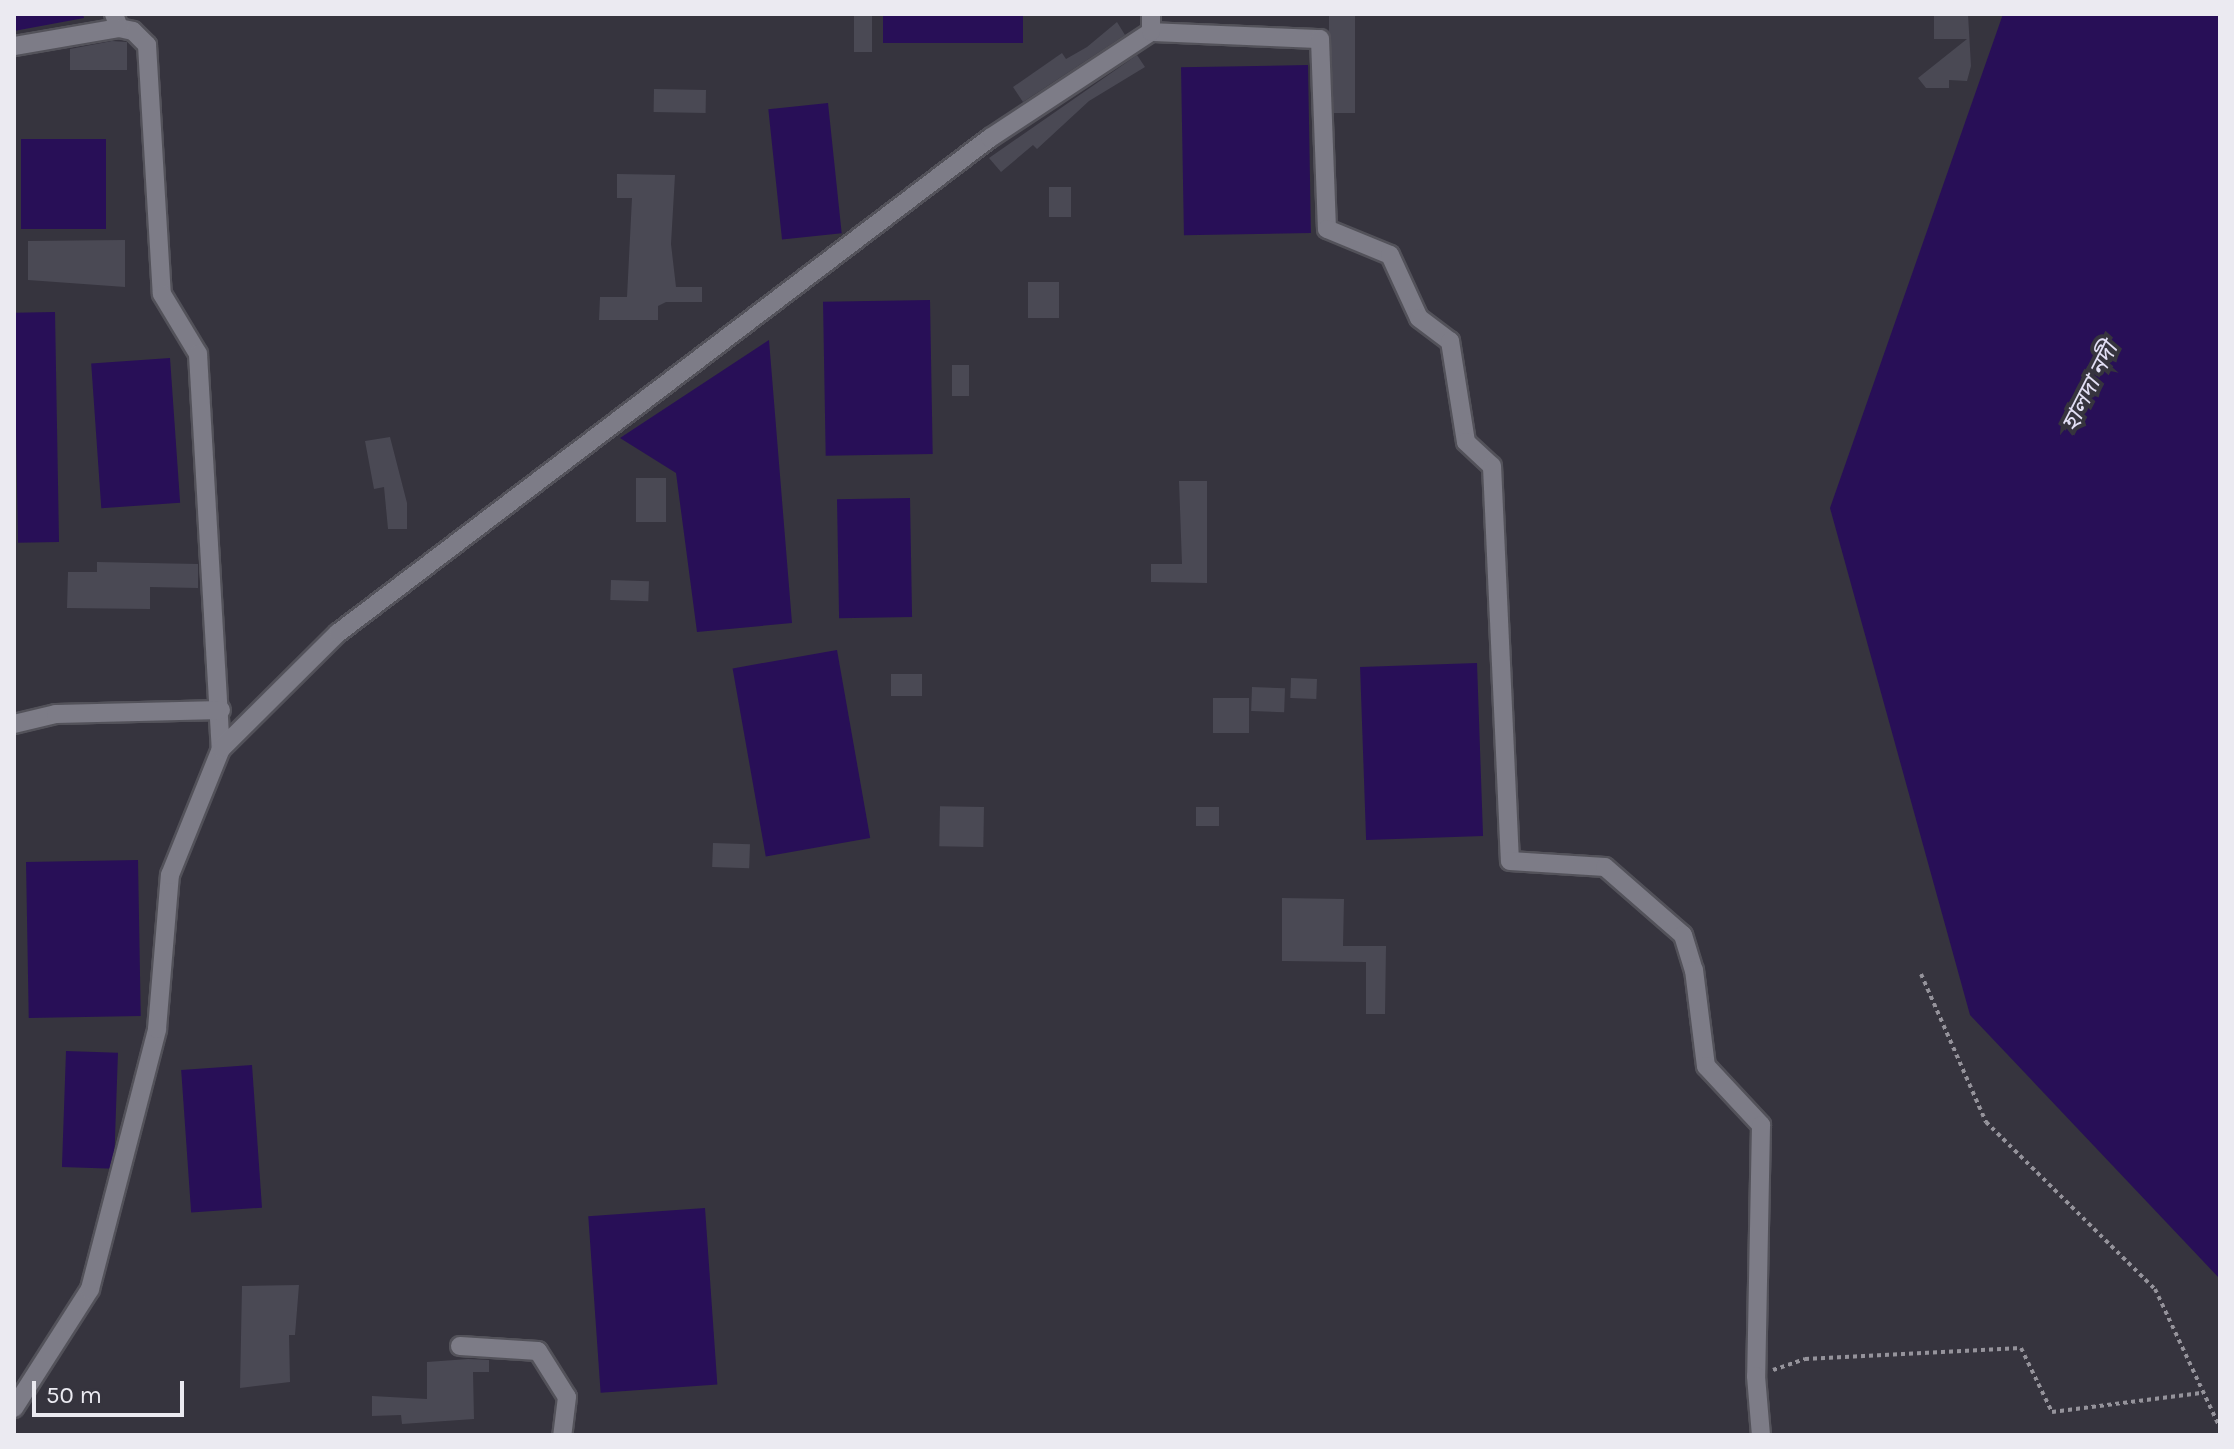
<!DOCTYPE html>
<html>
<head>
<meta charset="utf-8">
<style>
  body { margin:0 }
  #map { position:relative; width:2234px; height:1449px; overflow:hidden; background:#36343e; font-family:Karla,"Noto Sans Bengali",sans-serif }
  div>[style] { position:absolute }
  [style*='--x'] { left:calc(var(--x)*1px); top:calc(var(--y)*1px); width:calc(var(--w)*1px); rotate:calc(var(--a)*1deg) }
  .water>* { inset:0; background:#280f57; transform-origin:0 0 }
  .building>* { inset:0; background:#4a4954; transform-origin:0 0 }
  .path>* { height:4px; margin-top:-2px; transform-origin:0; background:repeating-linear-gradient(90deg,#95939b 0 4px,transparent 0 8px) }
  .roads { filter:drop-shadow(2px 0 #53525a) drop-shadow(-2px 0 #53525a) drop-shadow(0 2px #53525a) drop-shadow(0 -2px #53525a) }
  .minor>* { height:18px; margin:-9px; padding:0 9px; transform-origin:9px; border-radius:9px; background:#7d7c87 }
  span { translate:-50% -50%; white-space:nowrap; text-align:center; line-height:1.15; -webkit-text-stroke:8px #36343e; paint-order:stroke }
  .water-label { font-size:24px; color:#e2dff5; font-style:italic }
  .frame { position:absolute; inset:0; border:16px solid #ebeaf1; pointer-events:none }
  .scale { position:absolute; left:32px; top:1381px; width:152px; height:36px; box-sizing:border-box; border:4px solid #ebeaf1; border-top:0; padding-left:10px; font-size:24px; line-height:28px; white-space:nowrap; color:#ebeaf1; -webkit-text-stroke:6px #36343e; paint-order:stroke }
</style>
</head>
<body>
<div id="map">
  <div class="water">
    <i style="clip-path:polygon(14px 14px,83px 14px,84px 18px,14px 31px)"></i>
    <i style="left:883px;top:14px;width:140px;height:29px"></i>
    <i style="clip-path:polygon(2003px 14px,2220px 14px,2220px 1279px,1970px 1015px,1830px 508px)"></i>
    <i style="left:1308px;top:65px;width:168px;height:127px;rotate:89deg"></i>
    <i style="left:828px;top:103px;width:131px;height:60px;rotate:84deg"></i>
    <i style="left:21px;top:139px;width:85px;height:90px"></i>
    <i style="left:930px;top:300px;width:154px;height:107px;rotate:89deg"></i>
    <i style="left:55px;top:312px;width:230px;height:41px;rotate:89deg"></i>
    <i style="clip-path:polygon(769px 340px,792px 623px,697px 632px,676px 473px,620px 438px)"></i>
    <i style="left:170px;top:358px;width:145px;height:79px;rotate:86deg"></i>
    <i style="left:910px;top:498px;width:119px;height:73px;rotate:89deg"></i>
    <i style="left:837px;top:650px;width:191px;height:106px;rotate:80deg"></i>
    <i style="left:1477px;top:663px;width:173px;height:117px;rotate:88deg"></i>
    <i style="left:138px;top:860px;width:156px;height:112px;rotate:89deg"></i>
    <i style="left:66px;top:1051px;width:52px;height:116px;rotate:2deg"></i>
    <i style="left:252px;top:1065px;width:143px;height:71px;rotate:86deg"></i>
    <i style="left:705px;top:1208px;width:177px;height:117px;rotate:86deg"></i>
  </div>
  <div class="building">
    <i style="left:854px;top:14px;width:18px;height:38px"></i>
    <i style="left:1329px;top:14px;width:26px;height:99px"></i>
    <i style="clip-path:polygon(1968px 14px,1971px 66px,1967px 81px,1949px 80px,1949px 88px,1926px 88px,1918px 78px,1967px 39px,1934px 39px,1934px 15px)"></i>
    <i style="clip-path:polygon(1117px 22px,1125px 35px,1023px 102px,1013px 87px,1062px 53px,1066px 59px,1087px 47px)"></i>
    <i style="clip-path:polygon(112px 41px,127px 42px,127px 70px,70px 70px,70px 49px)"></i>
    <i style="clip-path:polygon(1137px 55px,1145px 67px,1089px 101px,1037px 149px,1033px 145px,1001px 172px,989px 158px)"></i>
    <i style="left:654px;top:89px;width:52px;height:23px;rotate:1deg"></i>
    <i style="clip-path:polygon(617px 174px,675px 175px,671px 244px,676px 287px,702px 287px,702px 302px,666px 302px,658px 306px,658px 320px,599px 320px,600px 297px,627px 297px,632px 198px,617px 198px)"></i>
    <i style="left:1049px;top:187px;width:22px;height:30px"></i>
    <i style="clip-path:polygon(125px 240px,125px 287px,28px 280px,28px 241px)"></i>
    <i style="left:1028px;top:282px;width:31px;height:36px"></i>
    <i style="left:952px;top:365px;width:17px;height:31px"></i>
    <i style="clip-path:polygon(390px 437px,407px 503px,407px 529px,388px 529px,384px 487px,374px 489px,365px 441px)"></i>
    <i style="left:636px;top:478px;width:30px;height:44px"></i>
    <i style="clip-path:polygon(1179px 481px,1207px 481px,1207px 583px,1151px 582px,1151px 564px,1182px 564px)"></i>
    <i style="clip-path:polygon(97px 562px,198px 564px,198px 588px,150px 587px,150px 609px,67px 608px,68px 572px,97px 572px)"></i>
    <i style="left:611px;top:580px;width:38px;height:20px;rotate:2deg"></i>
    <i style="left:891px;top:674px;width:31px;height:22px"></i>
    <i style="left:1291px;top:678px;width:26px;height:20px;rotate:2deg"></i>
    <i style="left:1252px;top:687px;width:33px;height:24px;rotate:2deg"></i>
    <i style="left:1213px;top:698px;width:36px;height:35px"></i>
    <i style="left:984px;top:807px;width:40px;height:44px;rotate:91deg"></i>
    <i style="left:1196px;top:807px;width:23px;height:19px"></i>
    <i style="left:713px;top:843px;width:37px;height:24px;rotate:2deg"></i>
    <i style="clip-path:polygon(1282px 898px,1344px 899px,1343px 946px,1386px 946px,1385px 1014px,1366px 1014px,1366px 962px,1282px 961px)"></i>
    <i style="clip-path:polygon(299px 1285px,295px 1335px,289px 1335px,290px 1382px,240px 1388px,242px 1286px)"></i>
    <i style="clip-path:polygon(468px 1359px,489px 1360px,489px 1372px,473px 1372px,474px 1419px,402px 1424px,401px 1415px,372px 1416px,372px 1396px,427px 1399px,427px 1362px)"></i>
  </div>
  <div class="path">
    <i style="--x:1921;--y:974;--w:162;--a:66.3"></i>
    <i style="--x:1986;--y:1122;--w:238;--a:44.7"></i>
    <i style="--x:2155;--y:1289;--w:153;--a:64.9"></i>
    <i style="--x:1773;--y:1370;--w:34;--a:-19"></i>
    <i style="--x:1805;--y:1359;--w:216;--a:-2.9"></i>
    <i style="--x:2021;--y:1348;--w:71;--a:64.2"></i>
    <i style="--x:2052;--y:1412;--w:150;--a:-7.3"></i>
  </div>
  <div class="roads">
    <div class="minor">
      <i style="--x:114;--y:14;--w:15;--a:70"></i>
      <i style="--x:119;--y:28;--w:14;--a:12"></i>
      <i style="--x:133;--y:31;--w:20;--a:45"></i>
      <i style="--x:147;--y:45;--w:249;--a:86.6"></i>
      <i style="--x:162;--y:294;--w:70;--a:59"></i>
      <i style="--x:198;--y:354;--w:396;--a:86.7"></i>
      <i style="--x:1151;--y:32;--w:169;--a:2.4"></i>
      <i style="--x:1320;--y:39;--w:190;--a:87.9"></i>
      <i style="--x:1327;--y:229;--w:68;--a:22.4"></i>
      <i style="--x:1390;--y:255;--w:69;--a:65.3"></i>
      <i style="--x:1419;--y:318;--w:39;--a:37"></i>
      <i style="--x:1450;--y:341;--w:102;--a:81"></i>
      <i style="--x:1466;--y:442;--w:35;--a:43"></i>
      <i style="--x:1492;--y:466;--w:395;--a:87.4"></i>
      <i style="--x:1510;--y:861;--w:95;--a:3.6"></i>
      <i style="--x:1605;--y:867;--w:103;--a:41.1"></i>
      <i style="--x:1683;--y:935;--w:37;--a:73"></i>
      <i style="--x:1694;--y:970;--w:97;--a:82.9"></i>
      <i style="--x:1706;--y:1066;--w:81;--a:47"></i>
      <i style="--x:1761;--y:1125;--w:251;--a:91.1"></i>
      <i style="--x:1756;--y:1376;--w:59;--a:85.2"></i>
      <i style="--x:14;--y:46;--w:107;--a:-9.7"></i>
      <i style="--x:14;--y:724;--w:43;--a:-13.4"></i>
      <i style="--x:56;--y:714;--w:165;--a:-1.4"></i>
      <i style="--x:460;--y:1346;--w:78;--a:3.7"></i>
      <i style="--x:538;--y:1351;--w:54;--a:57.8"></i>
      <i style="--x:567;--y:1397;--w:38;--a:97"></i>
      <i style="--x:14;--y:1408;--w:141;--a:-57.4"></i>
      <i style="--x:90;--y:1289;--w:268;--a:-75.5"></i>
      <i style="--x:157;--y:1029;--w:155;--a:-85.2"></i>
      <i style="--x:170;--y:875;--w:136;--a:-68"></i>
      <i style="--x:221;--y:749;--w:165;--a:-44.8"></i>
      <i style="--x:338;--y:633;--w:819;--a:-37.21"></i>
      <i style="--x:990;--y:138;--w:193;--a:-33.4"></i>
      <i style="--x:1151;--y:32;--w:18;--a:-90"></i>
    </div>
  </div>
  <div class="water-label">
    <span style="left:2090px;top:387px;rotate:-63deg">হালদা নদী</span>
  </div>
  <div class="frame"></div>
  <div class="scale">50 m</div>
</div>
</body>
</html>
